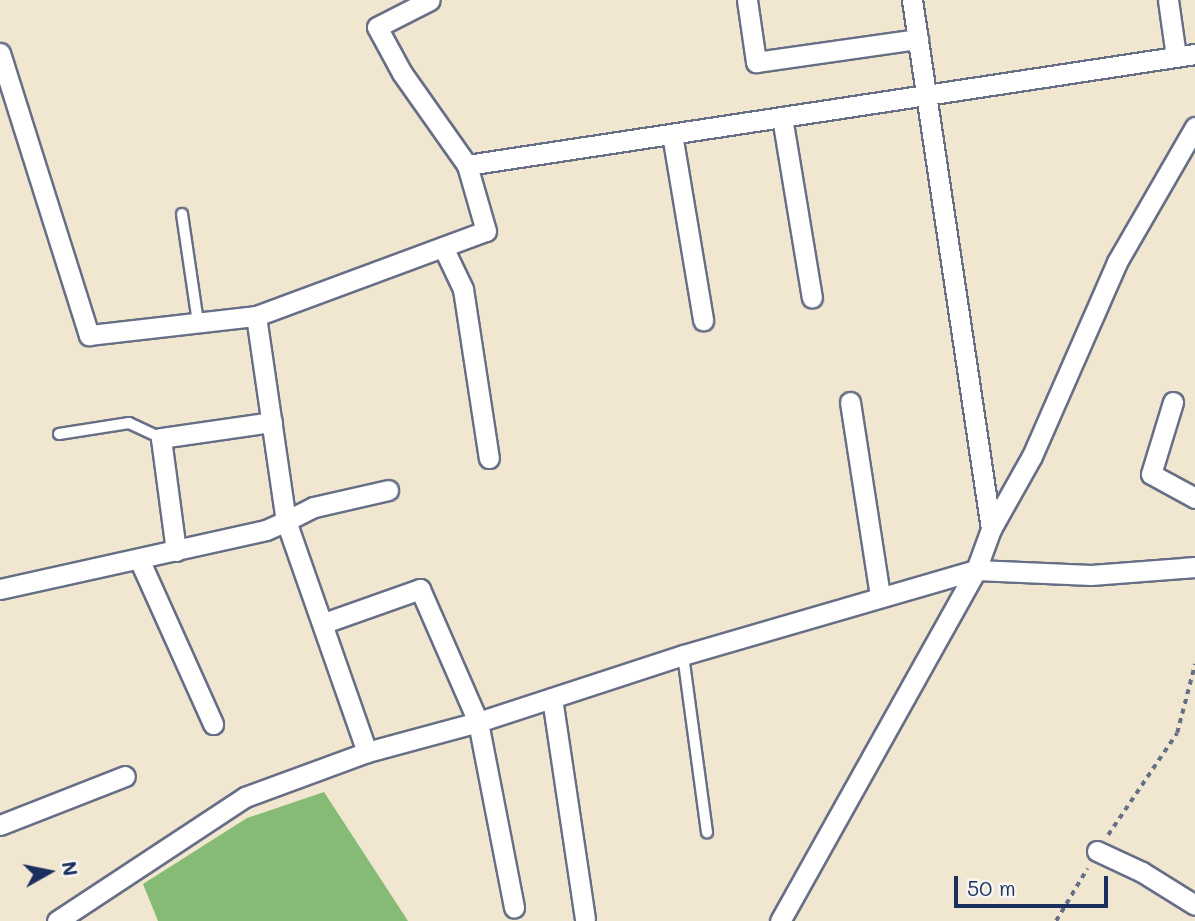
<!DOCTYPE html>
<html>
<head>
<meta charset="utf-8">
<style>
  body { margin:0 }
  #map { position:relative; width:1195px; height:921px; overflow:hidden; background:#f1e6cf; font-family:Mali,sans-serif }
  div>[style] { position:absolute }
  [style*='--x'] { left:calc(var(--x)*1px); top:calc(var(--y)*1px); width:calc(var(--w)*1px); rotate:calc(var(--a)*1deg) }
  .forest>* { inset:0; background:#86bb76 }
  .path>* { height:3.5px; margin-top:-1.75px; transform-origin:0; background:repeating-linear-gradient(90deg,#666f86 0 5px,transparent 0 10px) }
  .roads { filter:drop-shadow(2px 0 #666f86) drop-shadow(-2px 0 #666f86) drop-shadow(0 2px #666f86) drop-shadow(0 -2px #666f86) }
  .service>* { height:10px; margin:-5px; padding:0 5px; transform-origin:5px; border-radius:5px; background:#fff }
  .minor>* { height:19px; margin:-9.5px; padding:0 9.5px; transform-origin:9.5px; border-radius:9.5px; background:#fff }
  span { translate:-50% -50%; white-space:nowrap; text-align:center; line-height:1.15; -webkit-text-stroke:5px #f6f6f2; paint-order:stroke }
  .north { position:absolute; left:14px; top:837px; width:70px; height:70px; -webkit-text-stroke:5px #f6f6f2; paint-order:stroke; rotate:81deg; font-size:19px; font-weight:700; line-height:28px; text-align:center; color:#1b2f5e }
  .north::after { content:''; display:block; margin:auto; width:24px; height:32px; background:#1b2f5e; clip-path:polygon(50% 0,100% 100%,50% 72%,0 100%) }
  .scale { position:absolute; left:954px; top:876px; width:154px; height:32px; box-sizing:border-box; border:4px solid #1b2f5e; border-top:0; padding-left:9px; font-size:21px; line-height:24px; white-space:nowrap; color:#1b2f5e; -webkit-text-stroke:5px #f6f6f2; paint-order:stroke }
</style>
</head>
<body>
<div id="map">
  <div class="forest">
    <i style="clip-path:polygon(324px 792px,408px 921px,158px 921px,143px 884px,247px 818px)"></i>
  </div>
  <div class="path">
    <i style="--x:1108;--y:835;--w:123;--a:-55.9"></i>
    <i style="--x:1177;--y:733;--w:71;--a:-75.4"></i>
    <i style="--x:1056;--y:921;--w:61;--a:-59.2"></i>
  </div>
  <div class="roads">
    <div class="service">
      <i style="--x:182;--y:214;--w:110;--a:81.6"></i>
      <i style="--x:59;--y:434;--w:71;--a:-8.9"></i>
      <i style="--x:129;--y:423;--w:35;--a:25"></i>
      <i style="--x:683;--y:655;--w:179;--a:82.3"></i>
    </div>
    <div class="minor">
      <i style="--x:747;--y:0;--w:63;--a:81.7"></i>
      <i style="--x:756;--y:62;--w:164;--a:-8.1"></i>
      <i style="--x:912;--y:0;--w:535;--a:81.51"></i>
      <i style="--x:1168;--y:0;--w:57;--a:81.9"></i>
      <i style="--x:0;--y:53;--w:296;--a:72.5"></i>
      <i style="--x:89;--y:335;--w:168;--a:-6.5"></i>
      <i style="--x:256;--y:316;--w:207;--a:81.7"></i>
      <i style="--x:286;--y:521;--w:31;--a:-27"></i>
      <i style="--x:314;--y:507;--w:76;--a:-12.9"></i>
      <i style="--x:782;--y:117;--w:183;--a:80.6"></i>
      <i style="--x:672;--y:134;--w:189;--a:80.5"></i>
      <i style="--x:467;--y:165;--w:736;--a:-8.67"></i>
      <i style="--x:443;--y:247;--w:47;--a:64.5"></i>
      <i style="--x:463;--y:289;--w:171;--a:81.3"></i>
      <i style="--x:256;--y:316;--w:245;--a:-20.3"></i>
      <i style="--x:486;--y:231;--w:69;--a:-106.1"></i>
      <i style="--x:467;--y:165;--w:113;--a:-125.2"></i>
      <i style="--x:402;--y:73;--w:52;--a:-118.5"></i>
      <i style="--x:377;--y:27;--w:59;--a:-27"></i>
      <i style="--x:850;--y:402;--w:196;--a:81.2"></i>
      <i style="--x:1173;--y:402;--w:75;--a:107"></i>
      <i style="--x:1151;--y:474;--w:50;--a:28.6"></i>
      <i style="--x:176;--y:551;--w:114;--a:-97.6"></i>
      <i style="--x:161;--y:438;--w:112;--a:-8.2"></i>
      <i style="--x:139;--y:559;--w:181;--a:65.8"></i>
      <i style="--x:0;--y:589;--w:272;--a:-12.5"></i>
      <i style="--x:266;--y:530;--w:22;--a:-24"></i>
      <i style="--x:286;--y:521;--w:245;--a:70.7"></i>
      <i style="--x:324;--y:623;--w:102;--a:-19.5"></i>
      <i style="--x:420;--y:589;--w:145;--a:66.4"></i>
      <i style="--x:478;--y:722;--w:189;--a:79"></i>
      <i style="--x:552;--y:698;--w:223;--a:81.5"></i>
      <i style="--x:0;--y:825;--w:134;--a:-21.4"></i>
      <i style="--x:1097;--y:851;--w:50;--a:25"></i>
      <i style="--x:1142;--y:872;--w:62;--a:31.9"></i>
      <i style="--x:57;--y:921;--w:225;--a:-33.4"></i>
      <i style="--x:245;--y:797;--w:130;--a:-20.2"></i>
      <i style="--x:367;--y:752;--w:115;--a:-15.1"></i>
      <i style="--x:478;--y:722;--w:216;--a:-18.1"></i>
      <i style="--x:683;--y:655;--w:305;--a:-16.2"></i>
      <i style="--x:976;--y:570;--w:115;--a:2.5"></i>
      <i style="--x:1091;--y:575;--w:104;--a:-4.4"></i>
      <i style="--x:780;--y:921;--w:402;--a:-60.8"></i>
      <i style="--x:976;--y:570;--w:44;--a:-69.9"></i>
      <i style="--x:991;--y:529;--w:84;--a:-60.7"></i>
      <i style="--x:1032;--y:456;--w:212;--a:-66.3"></i>
      <i style="--x:1117;--y:262;--w:156;--a:-60"></i>
    </div>
  </div>
  <div class="north">N</div>
  <div class="scale">50 m</div>
</div>
</body>
</html>
